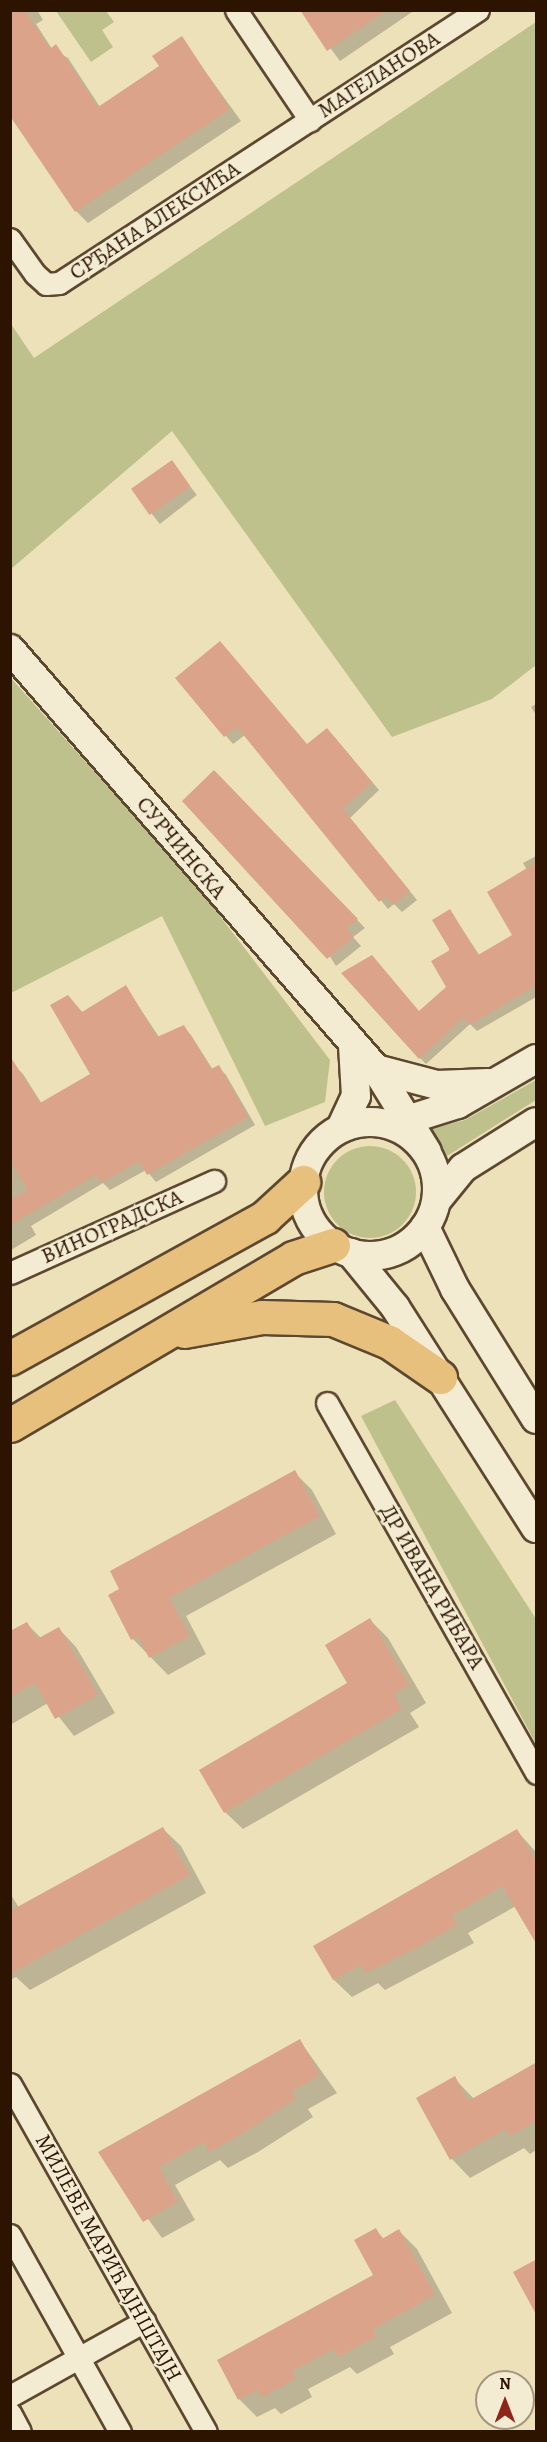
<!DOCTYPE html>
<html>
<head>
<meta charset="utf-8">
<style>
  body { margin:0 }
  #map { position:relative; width:547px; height:2442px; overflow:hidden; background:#ece1b9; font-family:Alegreya,serif }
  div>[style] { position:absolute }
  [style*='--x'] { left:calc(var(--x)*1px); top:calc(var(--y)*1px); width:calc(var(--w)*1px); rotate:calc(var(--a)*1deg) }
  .green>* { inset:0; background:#bec18b }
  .round { border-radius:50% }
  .shadow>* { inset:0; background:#0003; transform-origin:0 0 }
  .building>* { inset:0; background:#dca38b; transform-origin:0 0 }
  .roads { filter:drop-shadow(2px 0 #5d472f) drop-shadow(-2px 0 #5d472f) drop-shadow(0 2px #5d472f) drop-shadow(0 -2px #5d472f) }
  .street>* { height:21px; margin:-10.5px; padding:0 10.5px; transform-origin:10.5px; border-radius:10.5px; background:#f3ecd2 }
  .secondary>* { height:28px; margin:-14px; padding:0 14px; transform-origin:14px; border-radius:14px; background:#f3ecd2 }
  .secondary>.ring { margin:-14px; padding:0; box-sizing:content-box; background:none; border:28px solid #f3ecd2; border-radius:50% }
  .highway>* { height:33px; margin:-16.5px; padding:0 16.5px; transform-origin:16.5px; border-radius:16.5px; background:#e6c07c }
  span { translate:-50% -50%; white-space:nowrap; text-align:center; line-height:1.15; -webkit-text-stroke:4.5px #f3ecd2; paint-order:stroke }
  .street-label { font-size:22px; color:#2d1401 }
  .frame { position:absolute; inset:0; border:12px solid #2d1401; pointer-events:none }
  .north { position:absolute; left:475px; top:2370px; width:60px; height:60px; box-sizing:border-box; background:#f3ecd2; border:2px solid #a4967e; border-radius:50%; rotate:0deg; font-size:16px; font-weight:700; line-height:24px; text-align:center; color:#2d1401 }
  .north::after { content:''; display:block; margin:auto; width:21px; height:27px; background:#8f2418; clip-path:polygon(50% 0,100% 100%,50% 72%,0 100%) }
</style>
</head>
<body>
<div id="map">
  <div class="green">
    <i style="clip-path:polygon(56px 11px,106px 11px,114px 22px,102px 30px,113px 47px,91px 62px)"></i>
    <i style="clip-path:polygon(536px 22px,536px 665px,492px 699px,392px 737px,172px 431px,11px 569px,11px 324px,34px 358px)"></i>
    <i style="clip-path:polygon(10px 677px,200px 890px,330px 1060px,325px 1102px,265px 1126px,162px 916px,11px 993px)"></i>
    <i style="clip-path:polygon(536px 1080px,536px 1100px,447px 1156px,431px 1129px,465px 1120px)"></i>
    <i class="round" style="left:324px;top:1146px;width:92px;height:92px"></i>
    <i style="clip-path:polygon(395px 1400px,536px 1619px,536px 1744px,361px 1416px)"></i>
  </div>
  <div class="shadow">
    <i style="clip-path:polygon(10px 10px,37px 10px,43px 20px,36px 24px,52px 49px,68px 58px,100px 107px,161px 67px,181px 38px,241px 121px,88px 223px,76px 211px)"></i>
    <i style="clip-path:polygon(302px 10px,415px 10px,340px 61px)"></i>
    <i style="left:171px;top:462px;width:42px;height:47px;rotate:52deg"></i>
    <i style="clip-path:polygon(177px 679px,308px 745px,335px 738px,379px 790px,350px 818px,417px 900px,402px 912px,394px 904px,388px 909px,245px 735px,233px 744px)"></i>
    <i style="clip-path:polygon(536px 704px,536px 715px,531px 707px)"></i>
    <i style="clip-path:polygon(214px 772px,365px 928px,353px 937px,361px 946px,336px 966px)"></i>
    <i style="clip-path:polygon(536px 856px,536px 997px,477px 1031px,470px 1024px,426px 1064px,420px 1058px,420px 1013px,448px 987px,450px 911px,480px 956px,515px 935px,527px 870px,523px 863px)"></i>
    <i style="clip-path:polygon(126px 987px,159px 1037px,183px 1027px,191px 1035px,213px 1070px,218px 1067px,226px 1075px,255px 1125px,156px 1182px,146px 1170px,110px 1190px,103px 1183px,31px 1226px,36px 1235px,11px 1250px,10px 1069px,15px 1066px,23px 1074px,42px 1104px,92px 1075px,76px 1005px,83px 1013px)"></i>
    <i style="clip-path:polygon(294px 1472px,312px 1490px,336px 1534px,186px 1616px,206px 1654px,168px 1675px,133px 1639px,110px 1596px)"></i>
    <i style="clip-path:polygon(370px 1620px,388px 1638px,426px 1703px,410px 1713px,419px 1727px,243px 1829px,225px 1812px,350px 1683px)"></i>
    <i style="clip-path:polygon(26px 1623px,41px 1638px,59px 1629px,76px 1647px,115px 1713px,74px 1736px,48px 1703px,10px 1725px,10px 1632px)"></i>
    <i style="clip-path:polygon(163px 1829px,181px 1846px,206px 1893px,30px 1990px,16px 1977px,10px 1980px,10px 1893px,19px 1908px)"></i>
    <i style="clip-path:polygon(517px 1831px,536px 1852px,536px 1933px,516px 1906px,468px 1933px,474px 1943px,385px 1990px,378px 1983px,352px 1997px,334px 1980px,315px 1946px)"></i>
    <i style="clip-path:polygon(300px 2041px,337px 2093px,308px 2109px,313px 2117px,258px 2152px,228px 2168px,220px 2160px,175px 2185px,195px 2220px,162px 2238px,100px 2153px)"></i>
    <i style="clip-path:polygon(536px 2064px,536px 2150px,530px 2154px,524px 2148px,470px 2178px,452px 2159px,418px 2099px,454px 2078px,474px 2099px)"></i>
    <i style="clip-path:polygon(376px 2230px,384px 2239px,399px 2231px,417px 2249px,452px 2313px,390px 2347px,394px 2354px,357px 2374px,350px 2367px,308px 2389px,312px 2397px,281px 2414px,275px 2408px,257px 2417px,240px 2400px,219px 2361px,375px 2275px)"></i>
  </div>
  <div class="building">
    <i style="clip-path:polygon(10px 10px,24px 10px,50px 49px,56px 44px,98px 107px,159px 66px,152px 56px,182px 36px,230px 109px,75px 212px,10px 116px)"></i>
    <i style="clip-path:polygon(300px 10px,387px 10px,327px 51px)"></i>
    <i style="left:172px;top:460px;width:32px;height:50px;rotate:55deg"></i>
    <i style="clip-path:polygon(220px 641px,307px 744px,327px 728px,372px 782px,343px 809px,410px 891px,393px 905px,386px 896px,379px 902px,237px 727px,224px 737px,175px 678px)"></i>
    <i style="clip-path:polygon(214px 770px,358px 919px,346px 928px,354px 937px,327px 959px,182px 801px)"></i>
    <i style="clip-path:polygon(537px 862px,537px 985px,469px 1025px,464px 1017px,419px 1059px,341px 973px,372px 955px,419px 1011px,446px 987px,431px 961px,450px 950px,432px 920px,450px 909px,478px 955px,512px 935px,487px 892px)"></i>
    <i style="clip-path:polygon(126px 985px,157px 1037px,184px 1025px,211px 1069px,219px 1065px,248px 1117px,147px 1175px,139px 1161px,101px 1183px,96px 1175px,10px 1225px,10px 1200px,28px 1190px,10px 1161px,10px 1056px,40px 1103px,90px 1074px,50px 1005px,68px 995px,82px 1012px)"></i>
    <i style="clip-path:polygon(295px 1470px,320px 1516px,169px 1598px,190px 1636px,149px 1658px,138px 1636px,131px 1640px,108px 1595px,119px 1589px,110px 1571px)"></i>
    <i style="clip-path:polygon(370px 1618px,409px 1685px,394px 1694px,402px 1709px,224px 1813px,199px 1770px,347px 1683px,325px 1645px)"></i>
    <i style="clip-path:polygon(27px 1622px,37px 1639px,59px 1627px,98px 1695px,55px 1719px,35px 1683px,10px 1697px,10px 1631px)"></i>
    <i style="clip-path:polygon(163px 1827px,190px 1875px,10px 1974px,10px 1911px)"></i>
    <i style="clip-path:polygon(517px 1829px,537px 1863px,537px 1945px,502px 1886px,452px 1915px,457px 1925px,426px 1943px,366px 1973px,361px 1965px,333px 1980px,313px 1946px)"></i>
    <i style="clip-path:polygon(300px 2039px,320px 2075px,292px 2091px,296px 2099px,240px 2135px,209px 2152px,204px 2142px,159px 2167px,178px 2202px,143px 2222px,98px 2152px)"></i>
    <i style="clip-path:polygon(537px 2062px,537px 2121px,510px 2136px,506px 2129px,450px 2160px,416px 2098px,455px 2076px,468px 2101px)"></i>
    <i style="clip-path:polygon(376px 2228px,382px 2239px,399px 2229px,435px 2295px,373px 2329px,377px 2336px,338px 2357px,334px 2349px,292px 2371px,296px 2379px,262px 2397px,258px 2390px,238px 2400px,217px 2360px,373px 2275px,354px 2240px)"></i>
    <i style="clip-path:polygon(537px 2259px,537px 2316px,513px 2272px)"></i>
  </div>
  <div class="roads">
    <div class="street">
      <i style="--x:236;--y:10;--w:133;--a:56.1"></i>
      <i style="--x:10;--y:239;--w:43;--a:54.5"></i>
      <i style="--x:35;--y:274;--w:15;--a:42"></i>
      <i style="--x:46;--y:284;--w:13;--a:-4"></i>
      <i style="--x:59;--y:283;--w:500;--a:-33.09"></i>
      <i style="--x:10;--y:1273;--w:224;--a:-24.3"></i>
      <i style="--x:327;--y:1403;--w:425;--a:60.5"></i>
      <i style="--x:10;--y:2084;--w:399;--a:60.6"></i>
      <i style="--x:10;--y:2235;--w:226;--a:60.8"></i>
      <i style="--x:10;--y:2396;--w:154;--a:-29.1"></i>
      <i style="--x:10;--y:2413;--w:21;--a:62"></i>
    </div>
    <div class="secondary">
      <i style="--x:10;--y:649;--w:557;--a:48.93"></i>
      <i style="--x:376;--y:1069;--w:97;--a:58.4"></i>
      <i style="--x:376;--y:1069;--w:63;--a:14.7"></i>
      <i style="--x:437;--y:1085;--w:51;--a:-2.2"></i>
      <i class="ring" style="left:303px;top:1122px;width:106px;height:106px"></i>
      <i style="--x:394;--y:1124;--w:67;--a:-17.4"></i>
      <i style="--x:458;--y:1104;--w:90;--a:-30"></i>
      <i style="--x:341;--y:1128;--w:35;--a:-65"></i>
      <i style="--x:356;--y:1096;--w:50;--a:-93.4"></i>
      <i style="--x:437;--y:1200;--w:41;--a:-50.9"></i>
      <i style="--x:463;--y:1168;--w:86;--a:-32.2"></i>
      <i style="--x:425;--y:1227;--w:69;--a:64.2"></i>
      <i style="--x:455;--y:1289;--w:153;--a:58.1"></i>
      <i style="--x:351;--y:1253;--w:70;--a:50.8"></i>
      <i style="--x:395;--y:1307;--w:262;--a:57.5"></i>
    </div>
    <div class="highway">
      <i style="--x:184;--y:1331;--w:79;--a:-10.2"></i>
      <i style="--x:262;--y:1317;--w:71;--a:1.6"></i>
      <i style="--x:333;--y:1319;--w:61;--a:22.3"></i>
      <i style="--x:389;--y:1342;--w:62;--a:34.5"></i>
      <i style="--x:10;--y:1358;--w:291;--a:-28.9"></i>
      <i style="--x:265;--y:1217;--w:52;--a:-42.6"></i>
      <i style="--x:10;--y:1425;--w:329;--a:-30.5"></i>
      <i style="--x:293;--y:1258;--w:42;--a:-18"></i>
    </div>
  </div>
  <div class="street-label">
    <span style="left:379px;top:75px;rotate:-33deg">МАГЕЛАНОВА</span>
    <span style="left:155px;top:221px;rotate:-33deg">СРЂАНА АЛЕКСИЋА</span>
    <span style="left:181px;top:848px;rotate:50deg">СУРЧИНСКА</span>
    <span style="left:112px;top:1227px;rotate:-24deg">ВИНОГРАДСКА</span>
    <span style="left:432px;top:1587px;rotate:60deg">ДР ИВАНА РИБАРА</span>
    <span style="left:108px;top:2258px;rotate:61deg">МИЛЕВЕ МАРИЋ АЈНШТАЈН</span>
  </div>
  <div class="frame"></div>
  <div class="north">N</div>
</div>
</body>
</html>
